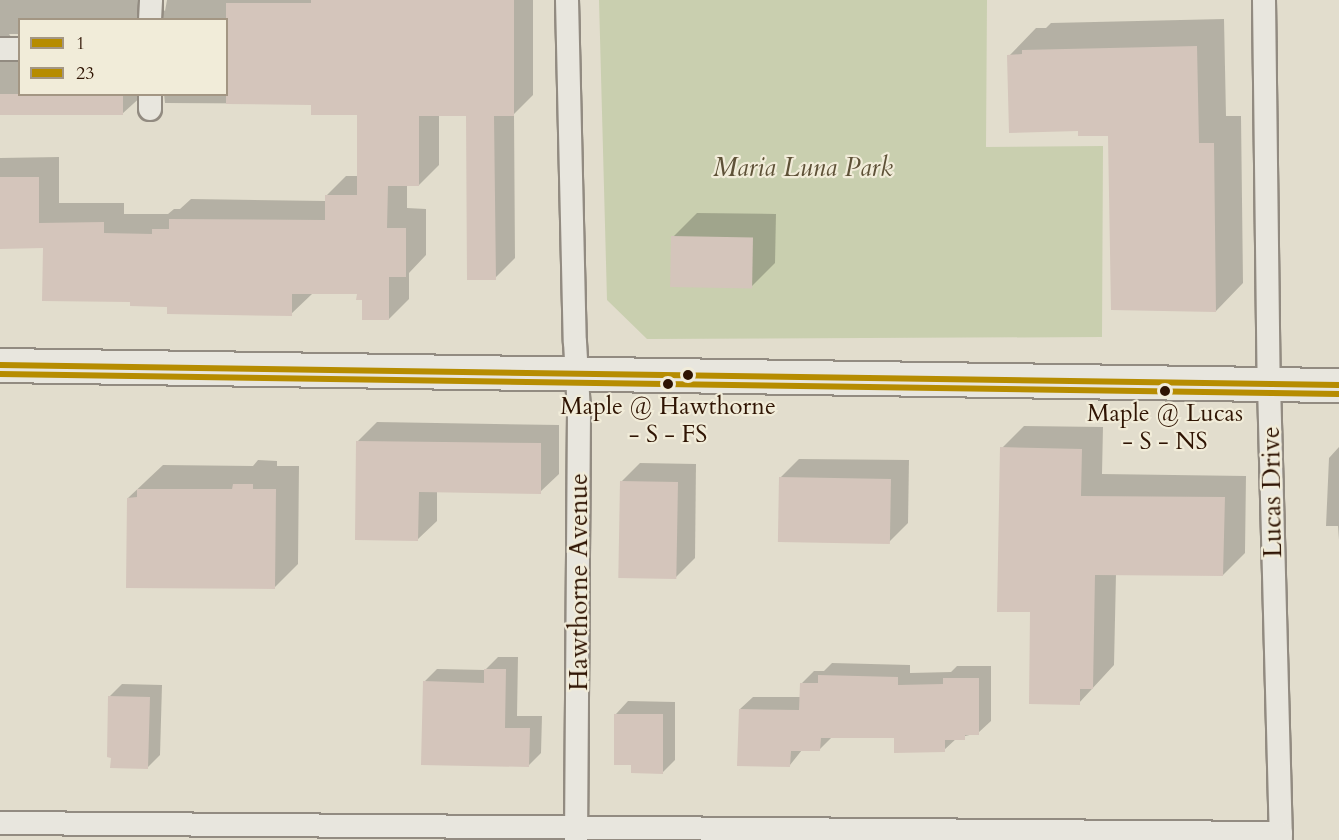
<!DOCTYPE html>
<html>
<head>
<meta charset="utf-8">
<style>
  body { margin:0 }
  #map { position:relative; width:1339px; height:840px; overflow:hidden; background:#e2ddcd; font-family:Cardo,serif }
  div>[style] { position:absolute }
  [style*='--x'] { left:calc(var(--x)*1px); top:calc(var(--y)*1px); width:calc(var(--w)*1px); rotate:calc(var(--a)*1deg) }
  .green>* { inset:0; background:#c9cfaf }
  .shadow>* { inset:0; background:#0003 }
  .building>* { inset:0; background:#d4c5bb; transform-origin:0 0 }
  .roads { filter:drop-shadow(2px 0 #928b81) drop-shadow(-2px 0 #928b81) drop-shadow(0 2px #928b81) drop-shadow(0 -2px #928b81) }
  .minor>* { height:22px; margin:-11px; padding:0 11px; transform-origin:11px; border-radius:11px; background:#e8e6de }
  .secondary>* { height:33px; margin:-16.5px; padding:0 16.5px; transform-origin:16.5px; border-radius:16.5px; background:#e8e6de }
  .bus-1>* { height:6px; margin:-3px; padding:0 3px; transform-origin:3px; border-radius:3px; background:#b68c01 }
  .bus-2>* { height:6px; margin:-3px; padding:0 3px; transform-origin:3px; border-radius:3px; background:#b68c01 }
  .dots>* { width:16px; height:16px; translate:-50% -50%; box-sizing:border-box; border:3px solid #f1ecd9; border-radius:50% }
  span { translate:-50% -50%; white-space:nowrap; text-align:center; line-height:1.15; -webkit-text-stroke:4.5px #f1ecd9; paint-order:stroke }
  .bus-label { font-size:24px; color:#2f1403 }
  .park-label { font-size:26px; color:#5e5137; font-style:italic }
  .street-label { font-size:26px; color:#2f1403 }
  .legend { position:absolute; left:18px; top:18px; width:210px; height:78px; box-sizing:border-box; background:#f1ecd9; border:2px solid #a39683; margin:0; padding:8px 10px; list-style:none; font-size:18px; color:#2f1403 }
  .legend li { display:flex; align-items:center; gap:12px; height:30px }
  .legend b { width:30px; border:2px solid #a39683 }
</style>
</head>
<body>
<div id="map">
  <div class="green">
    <i style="clip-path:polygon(599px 0,987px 0,986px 147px,1103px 146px,1102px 337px,647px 339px,607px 300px)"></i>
  </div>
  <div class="shadow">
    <i style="clip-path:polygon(0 0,157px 0,157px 5px,165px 11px,167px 0,533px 0,533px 95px,514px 114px,515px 258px,495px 278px,467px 115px,439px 115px,439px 165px,419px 185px,407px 185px,407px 208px,426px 209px,426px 255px,409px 273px,409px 299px,389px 319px,358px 293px,312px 294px,291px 314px,131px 300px,44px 247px,0 247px,0 158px,59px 157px,59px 203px,124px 203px,124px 214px,168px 214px,174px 209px,180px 209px,191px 199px,326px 201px,326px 196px,346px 176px,358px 176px,358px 113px,312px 104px,165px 103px,164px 94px,226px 94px,226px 20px,20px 20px,20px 34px,9px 34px,14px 41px,20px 42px,20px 94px,144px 94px,122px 114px,0 114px)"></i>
    <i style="clip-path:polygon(1224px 19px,1226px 116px,1241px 116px,1243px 283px,1216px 311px,1109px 134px,1079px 129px,1009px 56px,1036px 28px,1046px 28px,1051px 23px)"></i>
    <i style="clip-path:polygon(697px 213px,776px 214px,775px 263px,751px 287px,673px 237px)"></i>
    <i style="clip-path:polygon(377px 422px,559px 425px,559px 474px,540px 492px,437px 491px,437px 521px,418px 539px,358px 441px)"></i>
    <i style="clip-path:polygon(1024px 426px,1103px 427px,1102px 474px,1246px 476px,1245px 553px,1223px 575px,1116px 574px,1114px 665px,1079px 703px,1032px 611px,1002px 448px)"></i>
    <i style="clip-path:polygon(1339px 447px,1339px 540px,1338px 526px,1326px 526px,1329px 458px)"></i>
    <i style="clip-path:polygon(799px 459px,909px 460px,908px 523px,889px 542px,780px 478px)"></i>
    <i style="clip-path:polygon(258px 460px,277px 461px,277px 466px,299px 466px,298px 564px,274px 588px,128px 498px,163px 465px,253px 466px)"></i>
    <i style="clip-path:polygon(640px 463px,696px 464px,695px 558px,676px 577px,621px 482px)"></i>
    <i style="clip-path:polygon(498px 657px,518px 657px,517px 716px,542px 716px,541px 753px,529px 765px,425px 681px,437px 669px,485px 670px)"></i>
    <i style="clip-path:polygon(832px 663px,910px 665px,910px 673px,951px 672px,957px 666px,991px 666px,991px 721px,978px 733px,957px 738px,944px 750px,896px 737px,832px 737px,819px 750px,802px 750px,790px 765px,740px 709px,753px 697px,801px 697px,801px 684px,814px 671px,824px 671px)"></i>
    <i style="clip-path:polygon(122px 684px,162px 685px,160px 755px,147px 768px,109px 697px)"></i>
    <i style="clip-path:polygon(628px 701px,675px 702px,675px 760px,662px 773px,632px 764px,616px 714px)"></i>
  </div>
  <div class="building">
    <i style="clip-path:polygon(311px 0,514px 0,514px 116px,494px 116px,496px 280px,467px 280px,466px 116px,419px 116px,419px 186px,388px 186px,387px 228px,406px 228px,406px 277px,389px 277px,389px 320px,362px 320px,362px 300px,356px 300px,357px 294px,292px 294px,292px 316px,167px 314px,167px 307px,130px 306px,130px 302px,42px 301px,43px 248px,0 249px,0 177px,39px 177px,39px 223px,104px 222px,104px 233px,152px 234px,152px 229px,169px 229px,169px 219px,325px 220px,325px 195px,357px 195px,357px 115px,311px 115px,311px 105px,226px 104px,226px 3px,311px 3px)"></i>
    <i style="clip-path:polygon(1197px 46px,1199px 143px,1214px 143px,1216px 312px,1111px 310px,1108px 136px,1078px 136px,1078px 131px,1009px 133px,1007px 55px,1022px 54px,1022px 50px)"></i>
    <i style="left:0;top:94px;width:123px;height:21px"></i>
    <i style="left:671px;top:236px;width:82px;height:51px;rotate:1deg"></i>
    <i style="clip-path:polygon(356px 441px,541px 443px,541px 494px,419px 492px,418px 541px,355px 540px)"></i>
    <i style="clip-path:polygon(1000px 447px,1082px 449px,1081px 496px,1225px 497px,1223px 576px,1095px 575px,1093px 689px,1080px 689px,1080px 705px,1029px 704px,1030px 612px,997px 612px)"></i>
    <i style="left:779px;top:477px;width:112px;height:65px;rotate:1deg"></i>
    <i style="left:620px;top:481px;width:58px;height:97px;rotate:1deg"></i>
    <i style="clip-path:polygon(233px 484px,253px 484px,253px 489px,276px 489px,275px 589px,126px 588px,127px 498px,137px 497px,137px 489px,232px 489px)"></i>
    <i style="clip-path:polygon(484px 669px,506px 669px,505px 728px,530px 728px,529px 767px,421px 765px,423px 681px,484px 683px)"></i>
    <i style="clip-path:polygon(818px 675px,898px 677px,898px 685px,943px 684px,943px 678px,979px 678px,979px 735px,965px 735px,965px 740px,945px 740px,945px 752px,894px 753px,894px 738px,821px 738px,820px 751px,791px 751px,790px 767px,737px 766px,739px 709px,799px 710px,800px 683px,818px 683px)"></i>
    <i style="clip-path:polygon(108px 696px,150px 697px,148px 769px,110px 768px,111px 758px,107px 757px)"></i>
    <i style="clip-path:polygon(614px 714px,663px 714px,663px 774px,631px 773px,631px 765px,614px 765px)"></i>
  </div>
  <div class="roads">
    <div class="minor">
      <i style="--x:567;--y:0;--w:342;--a:88.7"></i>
      <i style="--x:575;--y:342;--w:70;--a:86.7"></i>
      <i style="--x:579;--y:412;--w:428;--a:90.4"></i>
      <i style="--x:1264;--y:0;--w:384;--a:89.3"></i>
      <i style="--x:1269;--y:384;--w:456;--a:88.5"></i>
      <i style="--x:150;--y:20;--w:20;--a:-87"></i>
      <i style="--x:0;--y:49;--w:20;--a:0"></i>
      <i style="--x:150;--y:109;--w:15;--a:-90"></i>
      <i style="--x:0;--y:823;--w:1281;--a:0.45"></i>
    </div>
    <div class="secondary">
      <i style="--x:0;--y:365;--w:1339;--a:0.86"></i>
    </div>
  </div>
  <div class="bus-1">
    <i style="--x:0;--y:365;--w:1339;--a:0.86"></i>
  </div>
  <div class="bus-2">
    <i style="--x:0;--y:374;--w:1339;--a:0.86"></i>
  </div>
  <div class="dots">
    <i style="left:688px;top:375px;background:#2f1403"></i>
    <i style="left:668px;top:384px;background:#2f1403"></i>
    <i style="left:1165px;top:391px;background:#2f1403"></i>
  </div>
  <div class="bus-label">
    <span style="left:668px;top:421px">Maple @ Hawthorne<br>- S - FS</span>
    <span style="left:1165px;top:428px">Maple @ Lucas<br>- S - NS</span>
  </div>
  <div class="park-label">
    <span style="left:803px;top:168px">Maria Luna Park</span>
  </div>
  <div class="street-label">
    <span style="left:1272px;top:492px;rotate:-91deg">Lucas Drive</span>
    <span style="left:579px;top:582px;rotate:-90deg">Hawthorne Avenue</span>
  </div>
  <ul class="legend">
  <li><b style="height:8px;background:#b68c01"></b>1</li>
  <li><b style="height:8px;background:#b68c01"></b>23</li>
  </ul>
</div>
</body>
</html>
